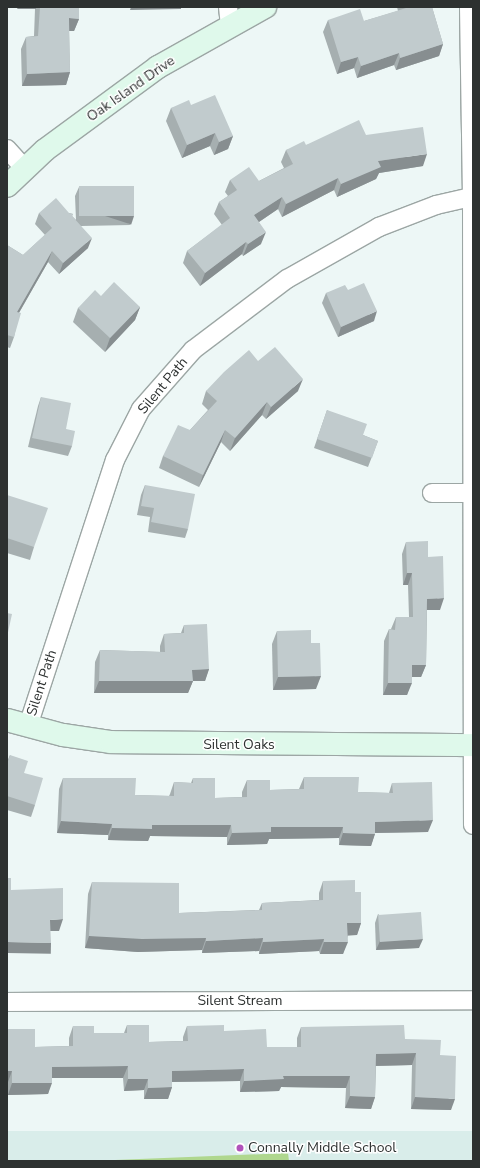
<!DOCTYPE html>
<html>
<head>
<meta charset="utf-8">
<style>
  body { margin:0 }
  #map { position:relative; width:480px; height:1168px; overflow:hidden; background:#edf7f6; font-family:"Nunito Sans",sans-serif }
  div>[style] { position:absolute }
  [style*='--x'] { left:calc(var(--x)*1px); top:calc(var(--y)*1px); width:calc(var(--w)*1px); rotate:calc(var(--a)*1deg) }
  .built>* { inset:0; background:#d9edea; transform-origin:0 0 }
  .green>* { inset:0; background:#afd78e }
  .roads { filter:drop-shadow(1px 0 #9ca6a4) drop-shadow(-1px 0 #9ca6a4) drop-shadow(0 1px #9ca6a4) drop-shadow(0 -1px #9ca6a4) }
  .street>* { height:18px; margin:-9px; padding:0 9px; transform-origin:9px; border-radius:9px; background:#fff }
  .secondary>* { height:22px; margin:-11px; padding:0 11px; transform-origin:11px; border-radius:11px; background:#dff9eb }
  .wall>* { inset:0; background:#a6afb0 }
  .shaded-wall>* { inset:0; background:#878e90; transform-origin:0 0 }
  .building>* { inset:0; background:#c1cbcd; transform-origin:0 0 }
  .dots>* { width:11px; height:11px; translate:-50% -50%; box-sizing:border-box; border:2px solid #fff; border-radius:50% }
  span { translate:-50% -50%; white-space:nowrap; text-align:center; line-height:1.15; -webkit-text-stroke:3px #fff; paint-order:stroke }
  .street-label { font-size:14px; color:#2d3130 }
  .poi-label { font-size:14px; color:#2d3130 }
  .left { translate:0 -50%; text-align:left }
  .frame { position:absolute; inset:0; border:8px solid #2d3130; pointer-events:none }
</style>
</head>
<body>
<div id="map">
  <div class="built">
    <i style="left:473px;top:1131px;width:30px;height:466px;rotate:90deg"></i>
  </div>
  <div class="green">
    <i style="clip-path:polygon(288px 1153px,289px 1161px,114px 1161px,115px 1160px)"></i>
  </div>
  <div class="roads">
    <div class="street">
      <i style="--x:228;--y:7;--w:19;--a:84"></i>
      <i style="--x:469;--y:7;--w:190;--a:89.1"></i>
      <i style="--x:472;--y:197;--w:628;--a:89.91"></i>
      <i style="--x:7;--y:149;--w:27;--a:48"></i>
      <i style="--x:432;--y:493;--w:41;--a:0"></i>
      <i style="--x:28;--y:726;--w:280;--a:-71.9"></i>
      <i style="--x:115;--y:460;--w:57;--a:-63"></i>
      <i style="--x:141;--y:409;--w:79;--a:-48.6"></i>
      <i style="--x:193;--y:350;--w:118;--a:-37.1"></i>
      <i style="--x:287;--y:279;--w:106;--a:-29.5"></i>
      <i style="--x:379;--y:227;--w:61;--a:-21.1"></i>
      <i style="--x:436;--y:205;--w:37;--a:-13"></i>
      <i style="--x:7;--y:1002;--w:466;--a:-0.2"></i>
    </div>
    <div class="secondary">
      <i style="--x:7;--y:186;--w:52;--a:-43.5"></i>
      <i style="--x:45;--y:150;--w:140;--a:-36.3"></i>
      <i style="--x:158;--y:67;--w:123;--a:-29.3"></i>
      <i style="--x:7;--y:720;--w:58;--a:15"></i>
      <i style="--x:63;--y:735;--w:49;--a:8.3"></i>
      <i style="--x:111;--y:742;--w:362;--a:0.5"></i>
    </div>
  </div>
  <div class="wall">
    <i style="clip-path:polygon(17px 7px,79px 7px,79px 19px,74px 31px,69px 31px,70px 72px,66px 85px,22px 86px,21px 49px,26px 37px,34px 36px,35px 9px,17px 9px)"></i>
    <i style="clip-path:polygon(397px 7px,432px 7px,443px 44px,439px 56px,396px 70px,394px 65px,357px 78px,354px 68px,337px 74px,323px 32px,328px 20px,364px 21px,398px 11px)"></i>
    <i style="clip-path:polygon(191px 105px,233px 136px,228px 149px,214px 155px,210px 146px,182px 158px,166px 121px,171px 108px)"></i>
    <i style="clip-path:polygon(366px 135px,423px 166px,379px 173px,376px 179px,337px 197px,334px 190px,282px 217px,278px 209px,259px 222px,261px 244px,243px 256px,242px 254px,200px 286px,183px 263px,187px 251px,222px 225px,214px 214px,219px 202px,228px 196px,225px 192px,230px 180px,259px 181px,284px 168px,281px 162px,286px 150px,306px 145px)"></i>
    <i style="clip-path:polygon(79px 187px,131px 225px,81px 226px,88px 248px,59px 274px,48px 262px,19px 313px,14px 337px,10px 348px,7px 347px,7px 245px,23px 255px,45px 235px,35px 224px,39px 213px,69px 213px,73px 214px,72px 216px,76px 220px,75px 196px)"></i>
    <i style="clip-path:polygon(348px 290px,374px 321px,338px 337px,322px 303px,326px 293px)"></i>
    <i style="clip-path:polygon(101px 296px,140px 307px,135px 320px,105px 352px,73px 322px,78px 308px)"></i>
    <i style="clip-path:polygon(258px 361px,298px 391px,266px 419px,262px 415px,230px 451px,221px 442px,199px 487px,159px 468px,163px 456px,190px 430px,208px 410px,202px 404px,206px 391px)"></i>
    <i style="clip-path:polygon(41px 397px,66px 429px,72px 446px,68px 456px,28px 447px,38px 406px)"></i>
    <i style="clip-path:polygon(327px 410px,363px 435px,378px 441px,368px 467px,314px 448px)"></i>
    <i style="clip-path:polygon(145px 485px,188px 529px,185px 538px,148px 532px,150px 517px,137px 515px,141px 495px)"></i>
    <i style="clip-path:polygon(7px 495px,34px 547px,30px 560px,7px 553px)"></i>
    <i style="clip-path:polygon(406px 542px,428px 557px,440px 610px,427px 610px,426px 665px,421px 677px,412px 677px,407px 695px,383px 695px,384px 641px,389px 629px,391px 629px,396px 617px,409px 617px,408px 585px,403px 585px,402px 554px)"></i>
    <i style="clip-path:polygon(184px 625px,209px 669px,205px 681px,193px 681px,188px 693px,94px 693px,95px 662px,100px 650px,160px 652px,160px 646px,164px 634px,181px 633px)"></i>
    <i style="clip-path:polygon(277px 631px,311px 643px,316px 689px,273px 690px,272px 644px)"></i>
    <i style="clip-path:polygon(10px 755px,24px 773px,35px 805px,31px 817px,7px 810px,7px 762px)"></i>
    <i style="clip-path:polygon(304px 777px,358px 792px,389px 793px,392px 783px,428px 832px,375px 833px,371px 846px,339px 845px,339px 838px,269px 839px,267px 844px,227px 845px,227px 837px,150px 836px,148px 841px,108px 840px,108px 835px,57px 833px,59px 789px,63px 778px,135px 795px,169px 796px,170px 794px,174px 782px,191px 783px,193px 778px,215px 798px,242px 797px,242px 792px,247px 780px,270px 790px,299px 789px)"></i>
    <i style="clip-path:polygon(323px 881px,355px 892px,361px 923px,357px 935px,348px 935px,343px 954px,320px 954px,319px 951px,259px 954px,259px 951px,202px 953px,202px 950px,138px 952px,85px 948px,88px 894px,92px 882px,179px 913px,259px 910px,262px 903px,319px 900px,319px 893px)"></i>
    <i style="clip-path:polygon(378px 914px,419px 948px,376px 950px,375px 923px)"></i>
    <i style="clip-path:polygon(127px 1025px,149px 1042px,183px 1041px,183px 1037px,187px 1026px,224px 1031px,267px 1047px,297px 1047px,297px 1038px,301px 1027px,405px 1039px,440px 1055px,451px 1110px,411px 1109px,412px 1065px,376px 1066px,375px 1097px,371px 1109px,345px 1108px,346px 1088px,281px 1087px,279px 1091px,240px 1092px,240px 1081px,172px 1082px,172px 1087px,168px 1099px,144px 1099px,144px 1090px,124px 1091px,123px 1078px,52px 1078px,48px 1094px,8px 1095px,7px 1029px,35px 1047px,69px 1046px,69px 1038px,73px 1026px,94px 1033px,124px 1033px)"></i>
  </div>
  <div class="shaded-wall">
    <i style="left:18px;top:7px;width:18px;height:2px"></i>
    <i style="clip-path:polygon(131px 7px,181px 7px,181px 9px,130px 10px)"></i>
    <i style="clip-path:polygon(69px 18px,79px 19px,74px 31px,64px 31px)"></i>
    <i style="clip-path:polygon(443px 44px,439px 56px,396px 70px,400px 58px)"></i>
    <i style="clip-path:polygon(399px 53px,394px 65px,357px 78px,361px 66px)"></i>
    <i style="clip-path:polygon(358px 57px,354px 68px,337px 74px,341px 62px)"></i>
    <i style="clip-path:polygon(70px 72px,66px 85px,22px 86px,27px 74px)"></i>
    <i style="clip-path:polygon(215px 133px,210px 146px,182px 158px,187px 145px)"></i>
    <i style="clip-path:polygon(233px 136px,228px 149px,214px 155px,219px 142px)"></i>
    <i style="clip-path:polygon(427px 154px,423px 166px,379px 173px,376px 179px,337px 197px,341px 184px,378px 161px)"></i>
    <i style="clip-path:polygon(338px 178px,334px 190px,282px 217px,286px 204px)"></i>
    <i style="clip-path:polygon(282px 197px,278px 209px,250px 228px,254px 215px)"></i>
    <i style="left:134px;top:216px;width:9px;height:55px;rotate:108deg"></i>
    <i style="clip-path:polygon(266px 232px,261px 244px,243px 256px,248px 244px)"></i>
    <i style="clip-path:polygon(92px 238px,88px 248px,59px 274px,63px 263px)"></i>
    <i style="clip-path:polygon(246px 242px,242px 254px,200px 286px,205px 273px)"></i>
    <i style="clip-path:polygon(52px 251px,48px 262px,13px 323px,17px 312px)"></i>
    <i style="clip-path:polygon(140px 307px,135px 320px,105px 352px,110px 338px)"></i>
    <i style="clip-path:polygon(377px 311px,374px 321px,338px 337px,341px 327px)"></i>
    <i style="clip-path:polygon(303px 379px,298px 391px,266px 419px,271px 407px)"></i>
    <i style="clip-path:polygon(267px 402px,262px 415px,230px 451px,235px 438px)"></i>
    <i style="clip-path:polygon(225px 430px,221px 442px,199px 487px,203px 475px)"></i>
    <i style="clip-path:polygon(407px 573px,412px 573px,408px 585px,403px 585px)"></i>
    <i style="clip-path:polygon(444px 598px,440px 610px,423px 610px,427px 599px)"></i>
    <i style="clip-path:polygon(412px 665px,426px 665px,421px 677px,408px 677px)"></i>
    <i style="clip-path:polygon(209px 669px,205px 681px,193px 681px,188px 693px,94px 693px,99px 681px,192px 670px)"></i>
    <i style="clip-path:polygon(321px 676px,316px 689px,273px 690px,278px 677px)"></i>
    <i style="clip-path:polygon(388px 683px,412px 683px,407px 695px,383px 695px)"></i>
    <i style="clip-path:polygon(433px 820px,428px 832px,371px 833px,375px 822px)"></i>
    <i style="clip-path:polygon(61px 821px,112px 824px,108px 835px,57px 833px)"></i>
    <i style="clip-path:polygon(152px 825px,231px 825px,227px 837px,150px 836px,148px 841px,108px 840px,112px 828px)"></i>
    <i style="clip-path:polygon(271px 827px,343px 827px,339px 838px,269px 839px,267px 844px,227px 845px,232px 833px)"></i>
    <i style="clip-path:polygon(343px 833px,375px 834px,371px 846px,339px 845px)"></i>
    <i style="clip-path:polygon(63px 919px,59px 931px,46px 931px,50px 920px)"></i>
    <i style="clip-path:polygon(347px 923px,361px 923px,357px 935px,343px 936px)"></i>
    <i style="clip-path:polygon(89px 936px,206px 938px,202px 950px,138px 952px,85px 948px)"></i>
    <i style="clip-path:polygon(263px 938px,259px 951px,202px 953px,206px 941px)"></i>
    <i style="clip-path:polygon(324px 939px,319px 951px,259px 954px,263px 942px)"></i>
    <i style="clip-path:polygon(423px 939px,419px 948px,376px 950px,380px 941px)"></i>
    <i style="left:7px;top:942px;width:44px;height:11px;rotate:1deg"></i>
    <i style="clip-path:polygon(324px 942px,348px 942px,343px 954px,320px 954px)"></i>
    <i style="clip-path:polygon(416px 1053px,412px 1065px,372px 1066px,376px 1054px)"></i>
    <i style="clip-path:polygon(128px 1066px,123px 1078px,47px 1078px,52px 1067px)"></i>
    <i style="clip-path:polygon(244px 1069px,240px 1081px,167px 1082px,172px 1071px)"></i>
    <i style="clip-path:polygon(7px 1071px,12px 1071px,8px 1082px,7px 1082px)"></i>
    <i style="clip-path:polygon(283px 1076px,350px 1076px,346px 1088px,281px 1087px,279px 1091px,240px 1092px,244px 1081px)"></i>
    <i style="clip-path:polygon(128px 1079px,148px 1079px,144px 1090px,124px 1091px)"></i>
    <i style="clip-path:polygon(12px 1083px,52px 1083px,48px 1094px,8px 1095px)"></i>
    <i style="clip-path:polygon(172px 1087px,168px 1099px,144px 1099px,148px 1088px)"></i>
    <i style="clip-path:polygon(350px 1096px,375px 1097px,371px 1109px,345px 1108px)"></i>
    <i style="clip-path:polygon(415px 1097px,455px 1099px,451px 1110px,411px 1109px)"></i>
  </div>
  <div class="building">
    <i style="clip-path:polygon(40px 7px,79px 7px,79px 19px,69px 18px,70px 72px,27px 74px,26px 37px,38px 36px)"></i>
    <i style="clip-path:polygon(405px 7px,432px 7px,443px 44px,400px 58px,399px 53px,361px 66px,358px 57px,341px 62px,328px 20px,360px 9px,364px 21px,406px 8px)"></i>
    <i style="clip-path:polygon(215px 95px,233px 136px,219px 142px,215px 133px,187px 145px,171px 108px,189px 100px,191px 105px)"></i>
    <i style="clip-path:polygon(359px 120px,366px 135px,423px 127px,427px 154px,378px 161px,381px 167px,341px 184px,338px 178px,286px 204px,282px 197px,254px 215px,266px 232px,248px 244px,246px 242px,205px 273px,187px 251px,230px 218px,219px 202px,237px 190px,230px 180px,249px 167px,259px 181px,293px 164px,286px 150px,304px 141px,306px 145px)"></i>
    <i style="left:134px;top:186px;width:30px;height:55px;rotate:90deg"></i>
    <i style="clip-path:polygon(56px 198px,69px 213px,73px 214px,72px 216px,92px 238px,63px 263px,52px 251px,17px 312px,21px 313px,14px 337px,7px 335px,7px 245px,23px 255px,52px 228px,39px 213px)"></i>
    <i style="clip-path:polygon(114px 282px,140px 307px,110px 338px,78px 308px,95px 290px,101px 296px)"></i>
    <i style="clip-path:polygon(364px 283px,377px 311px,341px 327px,326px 293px,345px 285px,348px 290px)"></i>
    <i style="clip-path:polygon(275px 347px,303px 379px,271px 407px,267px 402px,235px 438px,225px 430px,203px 475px,163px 456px,178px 425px,190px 430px,217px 401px,206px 391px,224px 372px,249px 350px,258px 361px)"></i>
    <i style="clip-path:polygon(41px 397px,71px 403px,66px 429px,75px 431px,72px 446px,32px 438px)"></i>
    <i style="clip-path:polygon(327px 410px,367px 424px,363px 435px,378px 441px,372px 458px,317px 439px)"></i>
    <i style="clip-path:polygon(145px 485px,195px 494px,188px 529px,151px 522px,154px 508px,141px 506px)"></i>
    <i style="clip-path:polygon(7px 495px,48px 508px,34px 547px,7px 538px)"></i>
    <i style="clip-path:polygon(428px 541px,428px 557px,443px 556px,444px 598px,427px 599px,426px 665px,412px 665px,412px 683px,388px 683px,389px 629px,395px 630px,396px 617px,413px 617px,412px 573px,407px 573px,406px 542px)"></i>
    <i style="clip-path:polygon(7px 613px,12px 614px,7px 637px)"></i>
    <i style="clip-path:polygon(207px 624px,209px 669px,192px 670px,193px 681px,99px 681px,100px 650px,165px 652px,164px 634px,184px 633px,184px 625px)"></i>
    <i style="clip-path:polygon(311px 630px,311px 643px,320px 643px,321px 676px,278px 677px,277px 631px)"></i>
    <i style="clip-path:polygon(10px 755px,28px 761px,24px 773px,43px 778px,35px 805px,7px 796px,7px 764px)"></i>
    <i style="clip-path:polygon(304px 777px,359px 777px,358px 792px,393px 793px,392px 783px,432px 782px,433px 820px,375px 822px,375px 834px,343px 833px,343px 827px,271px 827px,271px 832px,232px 833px,231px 825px,152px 825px,152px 829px,112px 828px,112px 824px,61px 821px,63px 778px,136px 778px,135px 795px,174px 796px,174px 782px,193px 783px,193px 778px,215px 778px,215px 798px,247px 797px,247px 780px,270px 780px,270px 790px,304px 789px)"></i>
    <i style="clip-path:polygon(7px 878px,11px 878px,11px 890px,63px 888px,63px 919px,50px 920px,51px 943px,7px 942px)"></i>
    <i style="clip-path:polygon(355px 880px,355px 892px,361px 892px,361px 923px,347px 923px,348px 942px,324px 942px,324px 939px,263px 942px,263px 938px,206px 941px,206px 938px,142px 939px,89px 936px,92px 882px,179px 883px,179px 913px,262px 910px,262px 903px,323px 900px,323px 881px)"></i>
    <i style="left:421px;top:912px;width:27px;height:43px;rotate:86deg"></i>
    <i style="clip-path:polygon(127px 1025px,149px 1025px,149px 1042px,188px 1041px,187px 1026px,224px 1025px,224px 1031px,266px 1029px,267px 1047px,301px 1047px,301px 1027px,404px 1025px,405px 1039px,441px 1040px,440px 1055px,456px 1056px,455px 1099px,415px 1097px,416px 1053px,376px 1054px,375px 1097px,350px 1096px,350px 1076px,283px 1076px,284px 1079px,244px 1081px,244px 1069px,172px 1071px,172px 1087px,148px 1088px,148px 1079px,128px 1079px,128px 1066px,52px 1067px,52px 1083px,12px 1083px,12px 1071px,7px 1071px,7px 1029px,35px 1029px,35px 1047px,73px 1046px,73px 1026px,94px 1026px,94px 1033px,127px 1033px)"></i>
  </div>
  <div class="dots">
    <i style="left:240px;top:1148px;background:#b152bb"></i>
  </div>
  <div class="street-label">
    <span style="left:131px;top:89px;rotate:-35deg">Oak Island Drive</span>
    <span style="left:163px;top:386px;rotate:-50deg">Silent Path</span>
    <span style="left:42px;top:683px;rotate:-72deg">Silent Path</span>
    <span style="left:239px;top:745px">Silent Oaks</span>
    <span style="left:240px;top:1001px">Silent Stream</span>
  </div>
  <div class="poi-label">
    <span class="left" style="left:248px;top:1148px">Connally Middle School</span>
  </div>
  <div class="frame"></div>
</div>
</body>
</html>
